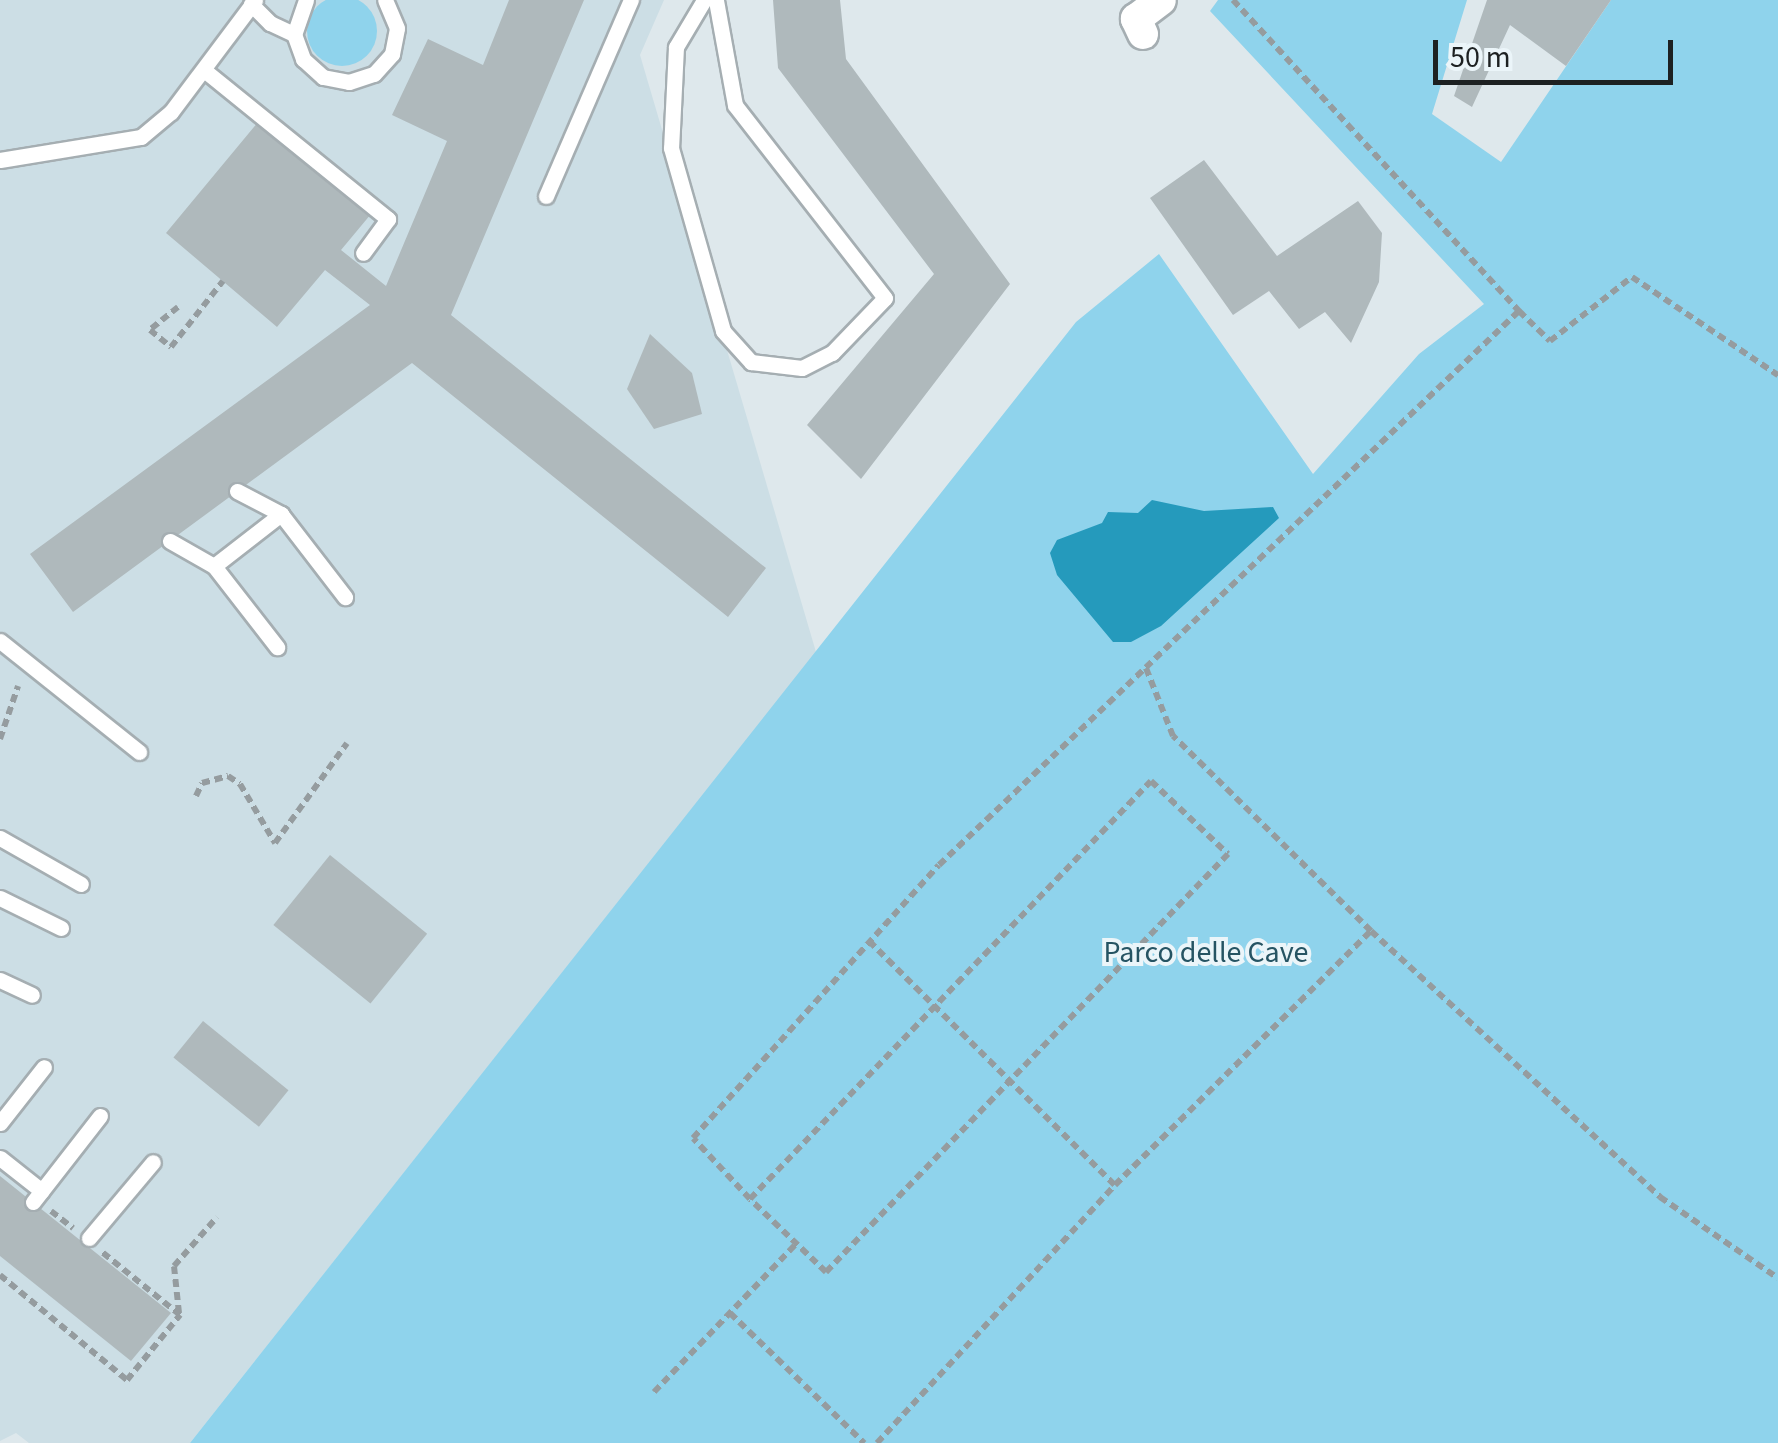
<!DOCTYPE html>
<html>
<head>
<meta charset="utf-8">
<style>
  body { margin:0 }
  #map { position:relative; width:1778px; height:1443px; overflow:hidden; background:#dee8ec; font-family:"Source Sans 3",sans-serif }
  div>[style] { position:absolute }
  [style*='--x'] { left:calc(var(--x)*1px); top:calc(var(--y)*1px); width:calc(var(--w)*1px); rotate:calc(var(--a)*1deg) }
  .built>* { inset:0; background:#ccdee5 }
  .green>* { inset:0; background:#8fd3ec }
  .round { border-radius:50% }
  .water>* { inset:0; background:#259abc }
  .building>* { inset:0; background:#afb9bc; transform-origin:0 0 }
  .path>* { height:6px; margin-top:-3px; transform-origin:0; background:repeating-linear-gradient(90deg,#959c9f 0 8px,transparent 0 13px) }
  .roads { filter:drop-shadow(2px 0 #a5aeb2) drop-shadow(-2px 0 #a5aeb2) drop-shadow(0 2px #a5aeb2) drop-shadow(0 -2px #a5aeb2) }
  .lane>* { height:15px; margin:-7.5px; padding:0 7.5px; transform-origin:7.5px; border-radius:7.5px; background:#fff }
  .street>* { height:30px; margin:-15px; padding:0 15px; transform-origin:15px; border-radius:15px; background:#fff }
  span { translate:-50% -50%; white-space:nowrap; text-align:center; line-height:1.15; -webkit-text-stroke:8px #ebf5f9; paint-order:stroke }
  .park-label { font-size:30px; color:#265463 }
  .scale { position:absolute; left:1433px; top:40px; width:240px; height:45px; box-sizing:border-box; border:5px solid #1d2122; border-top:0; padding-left:12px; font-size:30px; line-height:35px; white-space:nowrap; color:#1d2122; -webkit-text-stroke:8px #ebf5f9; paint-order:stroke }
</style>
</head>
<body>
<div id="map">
  <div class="built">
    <i style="clip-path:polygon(0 0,664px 0,640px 55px,816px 652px,190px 1443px,29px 1443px,16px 1433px,0 1441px)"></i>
  </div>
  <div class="green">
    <i class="round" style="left:307px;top:-4px;width:70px;height:70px"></i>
    <i style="clip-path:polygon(1218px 0,1467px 0,1432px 114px,1501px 162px,1611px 0,1778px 0,1778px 1443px,190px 1443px,1076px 322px,1159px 254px,1313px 474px,1419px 354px,1484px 304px,1210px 11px)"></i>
  </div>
  <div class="water">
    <i style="clip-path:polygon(1152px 500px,1204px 511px,1273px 507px,1279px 518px,1161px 626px,1131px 642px,1113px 642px,1057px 575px,1050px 553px,1057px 540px,1102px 523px,1108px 512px,1138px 513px)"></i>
  </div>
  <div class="building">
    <i style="clip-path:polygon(509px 0,584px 0,451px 315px,766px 568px,728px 617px,412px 363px,73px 612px,30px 554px,370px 305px,325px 270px,277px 327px,166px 233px,259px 121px,371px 214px,341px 250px,386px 286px,447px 141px,392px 115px,428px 39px,483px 65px)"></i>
    <i style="clip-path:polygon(773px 0,840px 0,846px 59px,1010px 284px,861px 479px,807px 425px,934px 274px,778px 68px)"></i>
    <i style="clip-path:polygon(1487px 0,1611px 0,1566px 66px,1510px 25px,1472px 107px,1454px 96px)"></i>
    <i style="clip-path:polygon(1204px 160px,1277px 256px,1358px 201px,1382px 233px,1379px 282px,1351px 343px,1325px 312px,1299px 329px,1269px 291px,1233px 315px,1150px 198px)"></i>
    <i style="clip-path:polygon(650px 334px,692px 373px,702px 414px,654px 429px,627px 389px)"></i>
    <i style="left:330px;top:855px;width:125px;height:90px;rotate:39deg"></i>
    <i style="left:203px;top:1021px;width:110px;height:47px;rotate:39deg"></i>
    <i style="clip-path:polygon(0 1176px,171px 1313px,131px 1361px,0 1256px)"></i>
  </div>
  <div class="path">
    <i style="--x:1233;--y:0;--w:423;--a:47.4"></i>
    <i style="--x:178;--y:307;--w:36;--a:141"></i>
    <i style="--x:150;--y:330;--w:27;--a:39"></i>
    <i style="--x:171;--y:347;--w:84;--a:-51.8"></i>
    <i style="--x:0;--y:739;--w:56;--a:-71.2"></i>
    <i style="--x:1151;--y:781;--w:106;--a:43.5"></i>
    <i style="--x:1228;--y:854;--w:580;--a:133.88"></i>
    <i style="--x:826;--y:1272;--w:105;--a:-136.2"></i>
    <i style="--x:750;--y:1199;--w:579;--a:-46.19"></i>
    <i style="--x:196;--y:796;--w:14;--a:-65"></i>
    <i style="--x:202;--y:783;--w:27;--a:-15"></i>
    <i style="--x:228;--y:776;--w:14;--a:34"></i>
    <i style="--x:240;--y:784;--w:69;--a:59.3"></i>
    <i style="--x:275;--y:843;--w:123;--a:-54.2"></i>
    <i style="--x:1371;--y:931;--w:393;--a:42.6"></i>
    <i style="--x:1660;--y:1197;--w:143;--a:34.5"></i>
    <i style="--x:869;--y:941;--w:346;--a:44.8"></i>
    <i style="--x:750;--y:1199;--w:83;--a:-133.1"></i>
    <i style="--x:693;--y:1138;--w:367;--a:-48"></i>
    <i style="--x:939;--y:865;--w:802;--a:-43.69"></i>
    <i style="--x:1519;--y:311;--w:43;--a:44.1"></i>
    <i style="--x:1550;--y:341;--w:104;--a:-38"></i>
    <i style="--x:1632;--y:277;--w:176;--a:33.9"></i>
    <i style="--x:51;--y:1211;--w:28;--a:38"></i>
    <i style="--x:0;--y:1275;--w:165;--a:39.6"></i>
    <i style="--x:127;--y:1380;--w:84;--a:-50.8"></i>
    <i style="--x:180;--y:1315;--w:100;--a:-141.1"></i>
    <i style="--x:179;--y:1313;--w:47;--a:-96.1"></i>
    <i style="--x:174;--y:1266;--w:65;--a:-48.7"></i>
    <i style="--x:730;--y:1313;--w:187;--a:44.1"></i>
    <i style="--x:654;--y:1392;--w:205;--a:-46.2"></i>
    <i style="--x:877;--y:1443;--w:351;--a:-47.3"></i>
    <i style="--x:1115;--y:1185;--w:361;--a:-44.8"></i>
    <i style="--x:1371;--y:931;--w:278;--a:-135.4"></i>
    <i style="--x:1173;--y:736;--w:73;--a:-111.7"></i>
  </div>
  <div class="roads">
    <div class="lane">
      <i style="--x:306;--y:0;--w:36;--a:109"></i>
      <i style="--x:294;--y:34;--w:27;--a:70"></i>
      <i style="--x:303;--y:59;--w:27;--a:42"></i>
      <i style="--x:323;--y:77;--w:26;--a:11"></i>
      <i style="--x:349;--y:82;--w:26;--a:-18"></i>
      <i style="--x:374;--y:74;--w:27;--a:-48"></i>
      <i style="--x:392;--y:54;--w:26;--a:-79"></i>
      <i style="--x:397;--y:28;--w:30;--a:-113"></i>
      <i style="--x:704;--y:0;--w:55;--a:120.8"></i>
      <i style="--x:676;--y:47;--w:101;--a:92.8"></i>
      <i style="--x:671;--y:148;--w:190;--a:74.1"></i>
      <i style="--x:723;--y:331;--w:42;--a:47.9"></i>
      <i style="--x:751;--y:362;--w:51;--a:6.7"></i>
      <i style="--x:802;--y:368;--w:34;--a:-27"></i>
      <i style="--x:832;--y:353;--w:76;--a:-46.1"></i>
      <i style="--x:885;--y:298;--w:244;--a:-127.9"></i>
      <i style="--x:735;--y:105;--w:107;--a:-100.3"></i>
      <i style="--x:251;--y:4;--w:27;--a:45"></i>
      <i style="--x:270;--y:23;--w:26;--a:25"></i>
      <i style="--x:204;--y:70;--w:237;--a:39"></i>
      <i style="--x:388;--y:219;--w:42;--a:126.3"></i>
      <i style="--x:0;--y:160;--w:143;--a:-9.3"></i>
      <i style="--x:141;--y:137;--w:39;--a:-40"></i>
      <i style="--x:171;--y:112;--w:140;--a:-53.1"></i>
      <i style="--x:546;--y:196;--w:214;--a:-66.6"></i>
      <i style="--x:237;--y:491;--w:50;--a:27.6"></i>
      <i style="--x:281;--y:514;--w:105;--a:52.4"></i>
      <i style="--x:170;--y:541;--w:51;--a:29.6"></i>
      <i style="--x:214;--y:566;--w:103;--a:52.1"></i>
      <i style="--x:214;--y:566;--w:85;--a:-37.8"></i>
      <i style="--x:0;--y:641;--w:178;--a:38.6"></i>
      <i style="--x:0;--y:838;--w:93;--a:29.6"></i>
      <i style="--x:0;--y:898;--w:68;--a:26.2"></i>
      <i style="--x:0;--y:980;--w:35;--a:25"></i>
      <i style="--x:0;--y:1123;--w:71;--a:-51.8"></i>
      <i style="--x:0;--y:1158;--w:53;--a:38.2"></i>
      <i style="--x:33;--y:1202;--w:109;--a:-52.1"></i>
      <i style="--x:89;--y:1238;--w:99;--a:-49.9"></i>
    </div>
    <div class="street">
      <i style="--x:1143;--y:34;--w:17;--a:-115"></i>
      <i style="--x:1136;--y:19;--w:31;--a:-37"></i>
    </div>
  </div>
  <div class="park-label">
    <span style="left:1206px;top:953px">Parco delle Cave</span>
  </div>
  <div class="scale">50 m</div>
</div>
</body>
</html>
